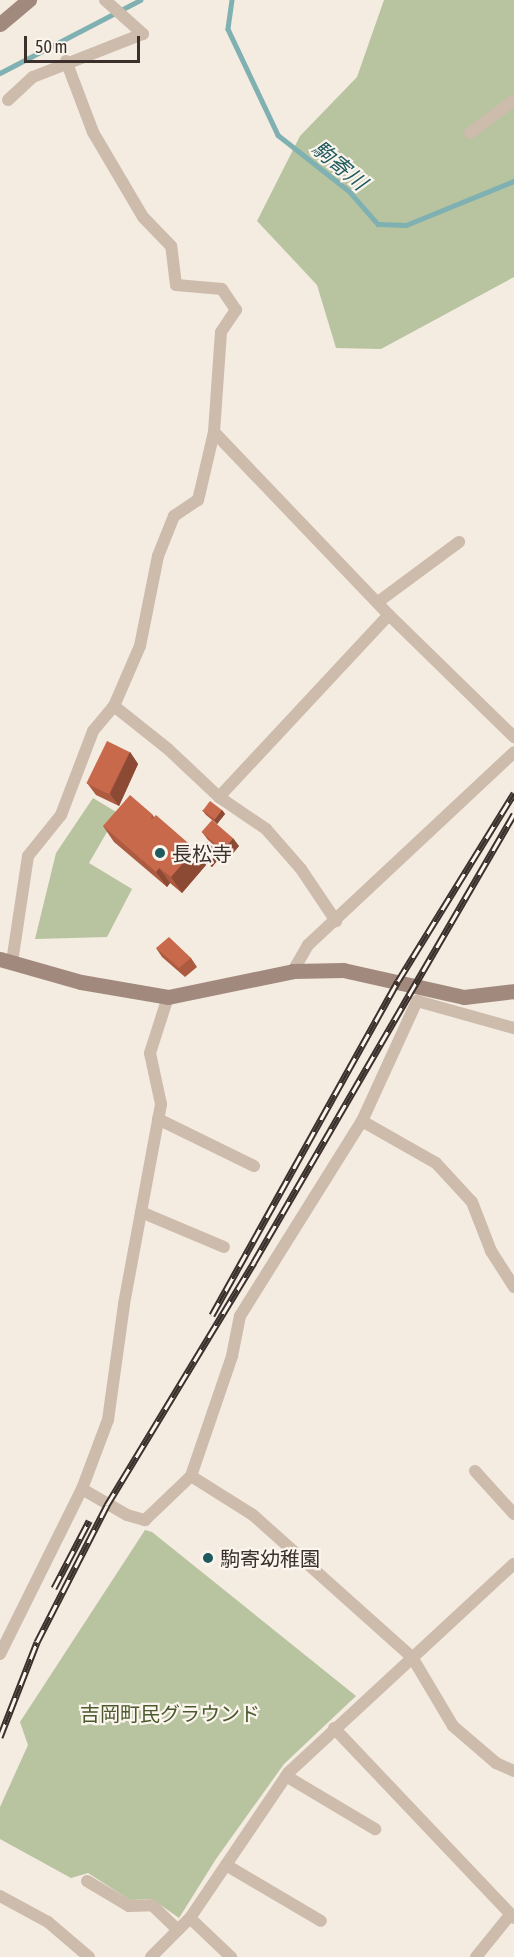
<!DOCTYPE html>
<html>
<head>
<meta charset="utf-8">
<style>
  body { margin:0 }
  #map { position:relative; width:514px; height:1957px; overflow:hidden; background:#f4ebe1; font-family:"Asap Condensed","Noto Sans JP",sans-serif }
  div>[style] { position:absolute }
  [style*='--x'] { left:calc(var(--x)*1px); top:calc(var(--y)*1px); width:calc(var(--w)*1px); rotate:calc(var(--a)*1deg) }
  .green>* { inset:0; background:#b8c4a0 }
  .stream>* { height:4.5px; margin:-2.25px; padding:0 2.25px; transform-origin:2.25px; border-radius:2.25px; background:#7fb0b2 }
  .street>* { height:12px; margin:-6px; padding:0 6px; transform-origin:6px; border-radius:6px; background:#cdbbac }
  .secondary>* { height:15px; margin:-7.5px; padding:0 7.5px; transform-origin:7.5px; border-radius:7.5px; background:#a18a7d }
  .rail>* { height:7px; margin-top:-3.5px; transform-origin:0; background:repeating-linear-gradient(90deg,#fbf5ee 0 14px,#3b302b 0 28px); box-sizing:border-box; border-block:2px solid #3b302b }
  .wall>* { inset:0; background:#ac5a40 }
  .shaded-wall>* { inset:0; background:#8c4a34 }
  .building>* { inset:0; background:#c8694b; transform-origin:0 0 }
  .dots>* { width:16px; height:16px; translate:-50% -50%; box-sizing:border-box; border:3px solid #fbf5ee; border-radius:50% }
  span { translate:-50% -50%; white-space:nowrap; text-align:center; line-height:1.15; -webkit-text-stroke:4.5px #fbf5ee; paint-order:stroke }
  .poi-label { font-size:20px; color:#3b302b }
  .left { translate:0 -50%; text-align:left }
  .park-label { font-size:20px; color:#4a5a2e }
  .water-label { font-size:21px; color:#1f5a5e; font-style:italic }
  .scale { position:absolute; left:24px; top:36px; width:116px; height:27px; box-sizing:border-box; border:3px solid #3b302b; border-top:0; padding-left:8px; font-size:18px; line-height:21px; white-space:nowrap; color:#3b302b; -webkit-text-stroke:4px #fbf5ee; paint-order:stroke }
</style>
</head>
<body>
<div id="map">
  <div class="green">
    <i style="clip-path:polygon(384px 0,514px 0,514px 277px,381px 349px,336px 348px,317px 285px,257px 221px,300px 136px,357px 77px)"></i>
    <i style="clip-path:polygon(93px 798px,118px 813px,89px 863px,132px 889px,107px 937px,35px 939px,56px 853px)"></i>
    <i style="clip-path:polygon(145px 1530px,152px 1532px,356px 1696px,284px 1764px,216px 1859px,179px 1918px,152px 1899px,130px 1900px,88px 1873px,71px 1878px,0 1839px,0 1807px,28px 1745px,20px 1722px)"></i>
  </div>
  <div class="stream">
    <i style="--x:232;--y:0;--w:29;--a:98"></i>
    <i style="--x:228;--y:29;--w:117;--a:64.7"></i>
    <i style="--x:278;--y:135;--w:90;--a:38.3"></i>
    <i style="--x:349;--y:191;--w:44;--a:48.7"></i>
    <i style="--x:378;--y:224;--w:28;--a:2"></i>
    <i style="--x:406;--y:225;--w:117;--a:-22.2"></i>
    <i style="--x:0;--y:73;--w:158;--a:-27.5"></i>
  </div>
  <div class="street">
    <i style="--x:8;--y:100;--w:34;--a:-43"></i>
    <i style="--x:33;--y:77;--w:118;--a:-21.4"></i>
    <i style="--x:143;--y:34;--w:51;--a:-138.2"></i>
    <i style="--x:470;--y:133;--w:55;--a:-36.9"></i>
    <i style="--x:214;--y:432;--w:253;--a:46.3"></i>
    <i style="--x:389;--y:615;--w:175;--a:44.3"></i>
    <i style="--x:378;--y:602;--w:101;--a:-36.5"></i>
    <i style="--x:114;--y:706;--w:69;--a:38.5"></i>
    <i style="--x:168;--y:749;--w:70;--a:43.3"></i>
    <i style="--x:219;--y:797;--w:57;--a:34.2"></i>
    <i style="--x:266;--y:829;--w:53;--a:48.8"></i>
    <i style="--x:301;--y:869;--w:63;--a:56.1"></i>
    <i style="--x:219;--y:797;--w:249;--a:-47"></i>
    <i style="--x:12;--y:962;--w:107;--a:-81.4"></i>
    <i style="--x:28;--y:856;--w:53;--a:-51.2"></i>
    <i style="--x:61;--y:815;--w:90;--a:-69.1"></i>
    <i style="--x:93;--y:731;--w:33;--a:-50"></i>
    <i style="--x:114;--y:706;--w:65;--a:-66.6"></i>
    <i style="--x:140;--y:646;--w:92;--a:-78.7"></i>
    <i style="--x:158;--y:556;--w:43;--a:-68.2"></i>
    <i style="--x:174;--y:516;--w:29;--a:-34"></i>
    <i style="--x:198;--y:500;--w:8;--a:-76"></i>
    <i style="--x:200;--y:492;--w:62;--a:-76.9"></i>
    <i style="--x:214;--y:432;--w:100;--a:-86"></i>
    <i style="--x:221;--y:332;--w:27;--a:-56"></i>
    <i style="--x:236;--y:310;--w:25;--a:-124"></i>
    <i style="--x:222;--y:289;--w:46;--a:-175"></i>
    <i style="--x:176;--y:285;--w:39;--a:-97"></i>
    <i style="--x:171;--y:246;--w:40;--a:-134"></i>
    <i style="--x:143;--y:217;--w:99;--a:-120.5"></i>
    <i style="--x:93;--y:132;--w:76;--a:-110.8"></i>
    <i style="--x:293;--y:971;--w:30;--a:-60"></i>
    <i style="--x:308;--y:945;--w:282;--a:-43.1"></i>
    <i style="--x:158;--y:1119;--w:107;--a:26.1"></i>
    <i style="--x:362;--y:1121;--w:132;--a:-65.4"></i>
    <i style="--x:417;--y:1001;--w:101;--a:15.6"></i>
    <i style="--x:141;--y:1212;--w:90;--a:22.9"></i>
    <i style="--x:475;--y:1471;--w:58;--a:47.8"></i>
    <i style="--x:191;--y:1476;--w:73;--a:32.2"></i>
    <i style="--x:253;--y:1515;--w:213;--a:41.8"></i>
    <i style="--x:412;--y:1657;--w:80;--a:59.3"></i>
    <i style="--x:453;--y:1726;--w:57;--a:40.7"></i>
    <i style="--x:496;--y:1763;--w:20;--a:24"></i>
    <i style="--x:82;--y:1489;--w:52;--a:30"></i>
    <i style="--x:127;--y:1515;--w:19;--a:16"></i>
    <i style="--x:145;--y:1520;--w:64;--a:-43.7"></i>
    <i style="--x:191;--y:1476;--w:127;--a:-71.1"></i>
    <i style="--x:232;--y:1356;--w:41;--a:-78.7"></i>
    <i style="--x:240;--y:1316;--w:230;--a:-58"></i>
    <i style="--x:362;--y:1121;--w:85;--a:29.6"></i>
    <i style="--x:436;--y:1163;--w:53;--a:47.3"></i>
    <i style="--x:472;--y:1202;--w:53;--a:68.8"></i>
    <i style="--x:491;--y:1251;--w:43;--a:57.4"></i>
    <i style="--x:0;--y:1654;--w:184;--a:-63.6"></i>
    <i style="--x:82;--y:1489;--w:74;--a:-69.4"></i>
    <i style="--x:108;--y:1420;--w:117;--a:-82.1"></i>
    <i style="--x:124;--y:1304;--w:203;--a:-79.5"></i>
    <i style="--x:161;--y:1104;--w:52;--a:-102.2"></i>
    <i style="--x:150;--y:1053;--w:59;--a:-72.2"></i>
    <i style="--x:334;--y:1728;--w:262;--a:46.5"></i>
    <i style="--x:286;--y:1776;--w:104;--a:30.8"></i>
    <i style="--x:226;--y:1865;--w:110;--a:30.5"></i>
    <i style="--x:87;--y:1881;--w:49;--a:30.8"></i>
    <i style="--x:129;--y:1906;--w:23;--a:-2"></i>
    <i style="--x:152;--y:1905;--w:36;--a:44"></i>
    <i style="--x:0;--y:1896;--w:55;--a:28.4"></i>
    <i style="--x:48;--y:1922;--w:54;--a:40.5"></i>
    <i style="--x:190;--y:1918;--w:57;--a:43.6"></i>
    <i style="--x:151;--y:1957;--w:55;--a:-45"></i>
    <i style="--x:190;--y:1918;--w:175;--a:-55.9"></i>
    <i style="--x:288;--y:1773;--w:308;--a:-42.8"></i>
    <i style="--x:476;--y:1957;--w:54;--a:-51"></i>
  </div>
  <div class="secondary">
    <i style="--x:0;--y:24;--w:38;--a:-40"></i>
    <i style="--x:0;--y:959;--w:84;--a:15.9"></i>
    <i style="--x:81;--y:982;--w:88;--a:9.8"></i>
    <i style="--x:168;--y:997;--w:128;--a:-11.7"></i>
    <i style="--x:293;--y:971;--w:50;--a:-1.1"></i>
    <i style="--x:343;--y:970;--w:124;--a:12.6"></i>
    <i style="--x:464;--y:997;--w:50;--a:-6.8"></i>
  </div>
  <div class="rail">
    <i style="--x:212;--y:1315;--w:382;--a:-60.9"></i>
    <i style="--x:398;--y:981;--w:221;--a:-58.3"></i>
    <i style="--x:54;--y:1588;--w:76;--a:-62.4"></i>
    <i style="--x:0;--y:1737;--w:102;--a:-68.7"></i>
    <i style="--x:37;--y:1642;--w:154;--a:-62.9"></i>
    <i style="--x:107;--y:1505;--w:284;--a:-58.8"></i>
    <i style="--x:254;--y:1262;--w:518;--a:-59.87"></i>
  </div>
  <div class="wall">
    <i style="clip-path:polygon(130px 752px,138px 764px,119px 806px,96px 795px,87px 783px)"></i>
    <i style="clip-path:polygon(202px 810px,222px 810px,225px 814px,217px 824px,206px 815px)"></i>
    <i style="clip-path:polygon(152px 814px,154px 817px,198px 852px,218px 852px,221px 856px,212px 867px,203px 860px,206px 865px,182px 893px,170px 883px,167px 887px,114px 842px,103px 826px)"></i>
    <i style="clip-path:polygon(202px 832px,239px 846px,229px 858px,208px 840px)"></i>
    <i style="clip-path:polygon(156px 948px,191px 958px,197px 967px,185px 977px,162px 957px)"></i>
  </div>
  <div class="shaded-wall">
    <i style="clip-path:polygon(130px 752px,138px 764px,119px 806px,110px 794px)"></i>
    <i style="clip-path:polygon(222px 810px,225px 814px,217px 824px,214px 819px)"></i>
    <i style="clip-path:polygon(233px 838px,239px 846px,229px 858px,223px 850px)"></i>
    <i style="clip-path:polygon(195px 849px,206px 865px,182px 893px,171px 877px)"></i>
    <i style="clip-path:polygon(218px 852px,221px 856px,212px 867px,208px 863px)"></i>
    <i style="clip-path:polygon(159px 868px,170px 883px,167px 887px,156px 872px)"></i>
  </div>
  <div class="building">
    <i style="left:107px;top:741px;width:25px;height:47px;rotate:26deg"></i>
    <i style="clip-path:polygon(130px 795px,152px 814px,151px 820px,156px 815px,195px 849px,171px 877px,159px 868px,156px 872px,103px 826px)"></i>
    <i style="left:210px;top:801px;width:15px;height:12px;rotate:37deg"></i>
    <i style="left:212px;top:820px;width:28px;height:16px;rotate:41deg"></i>
    <i style="left:207px;top:842px;width:15px;height:13px;rotate:42deg"></i>
    <i style="clip-path:polygon(169px 937px,191px 958px,179px 968px,156px 948px)"></i>
  </div>
  <div class="dots">
    <i style="left:160px;top:853px;background:#1f5a5e"></i>
    <i style="left:208px;top:1558px;background:#1f5a5e"></i>
  </div>
  <div class="poi-label">
    <span class="left" style="left:172px;top:853px">長松寺</span>
    <span class="left" style="left:220px;top:1558px">駒寄幼稚園</span>
  </div>
  <div class="park-label">
    <span style="left:170px;top:1713px">吉岡町民グラウンド</span>
  </div>
  <div class="water-label">
    <span style="left:340px;top:165px;rotate:40deg">駒寄川</span>
  </div>
  <div class="scale">50 m</div>
</div>
</body>
</html>
